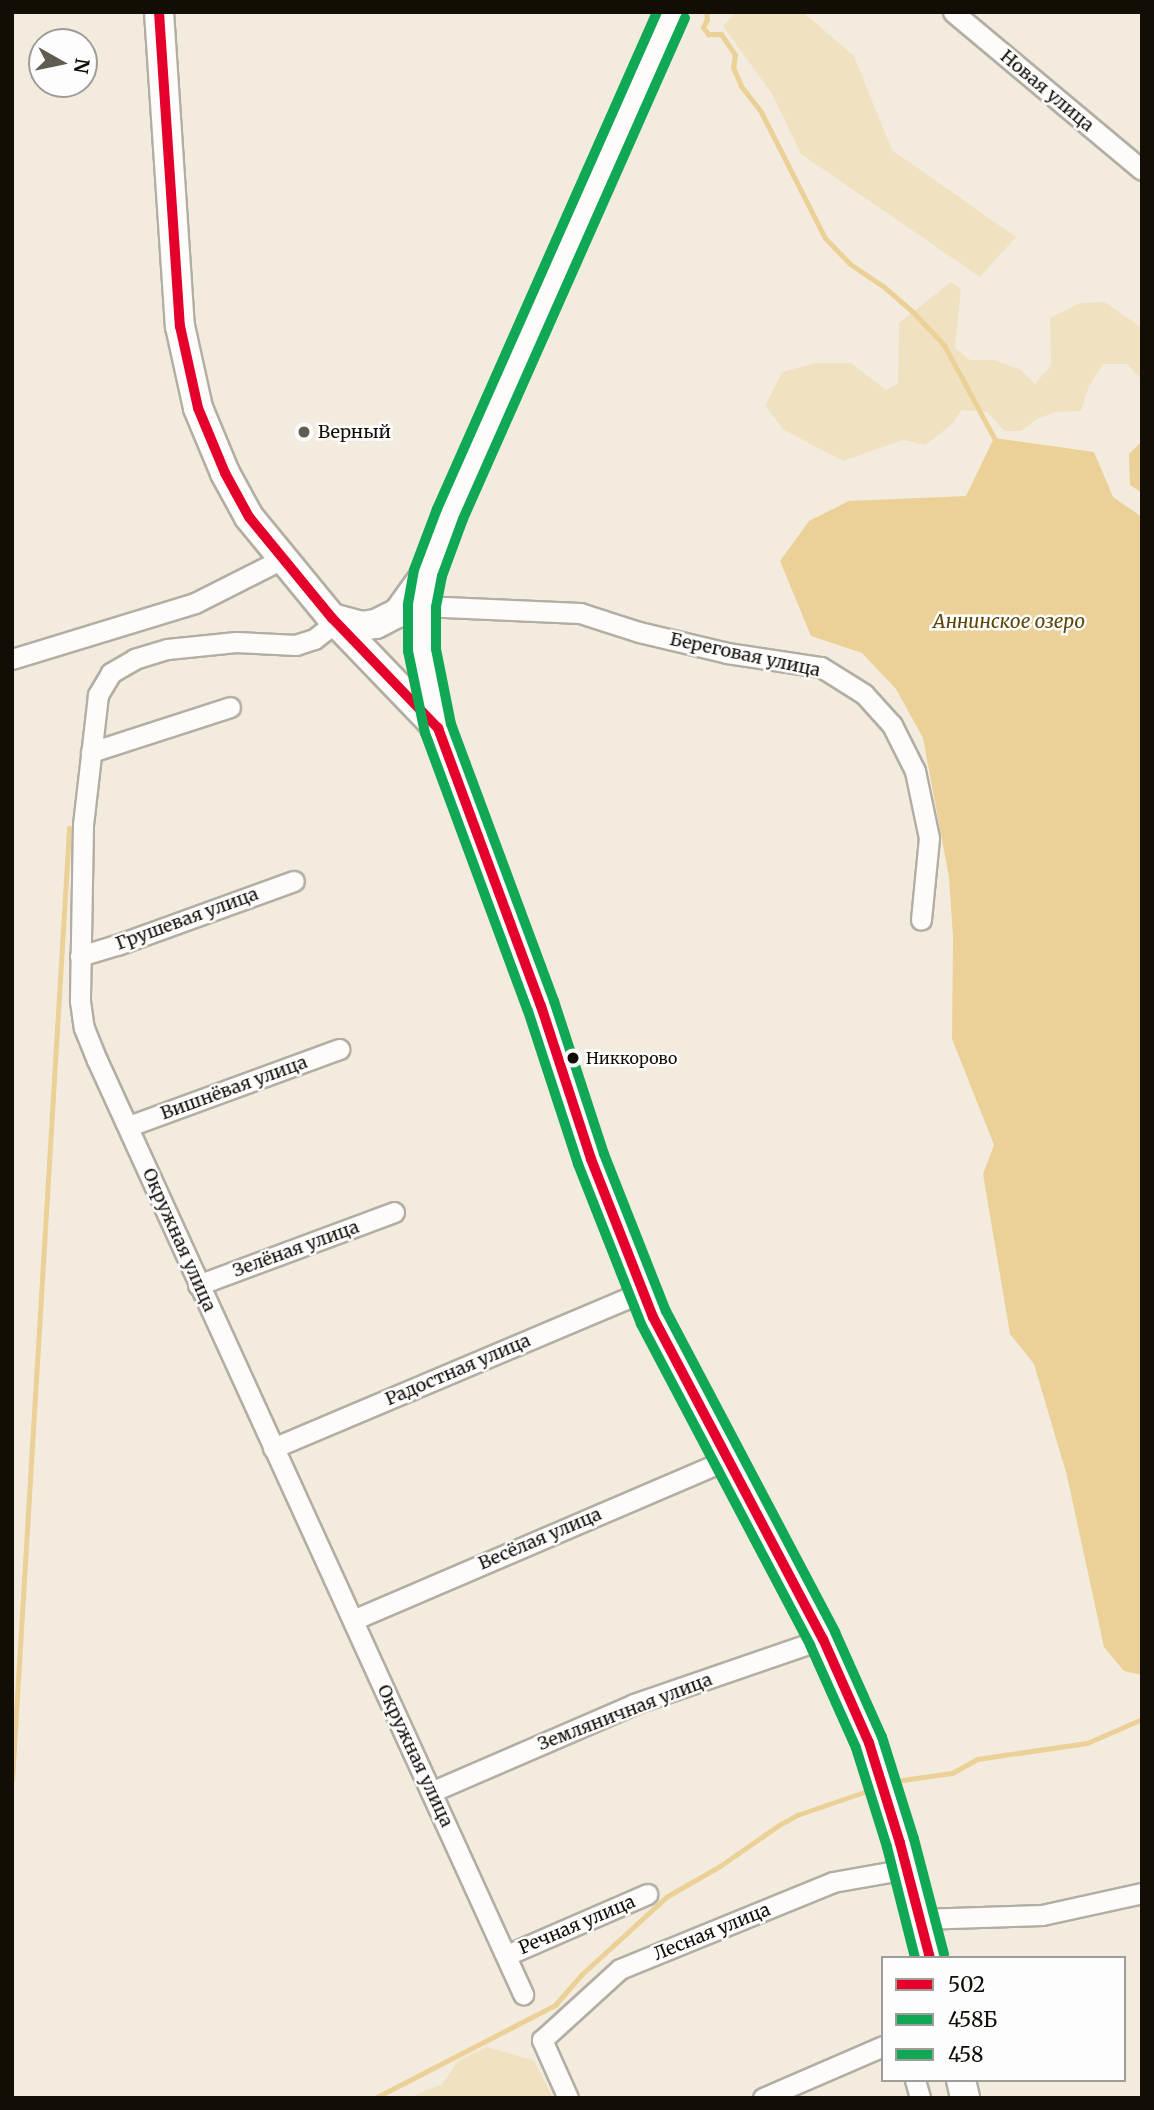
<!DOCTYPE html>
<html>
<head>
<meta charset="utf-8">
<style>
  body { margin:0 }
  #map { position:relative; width:1154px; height:2110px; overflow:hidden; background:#f3ecde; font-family:Merriweather,serif }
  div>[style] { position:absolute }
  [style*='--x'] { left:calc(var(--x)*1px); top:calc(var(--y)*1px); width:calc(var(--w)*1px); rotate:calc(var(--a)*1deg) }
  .green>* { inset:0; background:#f0e2c1 }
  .water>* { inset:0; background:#ebd197 }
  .stream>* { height:5px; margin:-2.5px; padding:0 2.5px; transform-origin:2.5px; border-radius:2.5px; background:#ebd197 }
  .roads { filter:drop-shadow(2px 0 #b3aea3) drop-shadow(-2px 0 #b3aea3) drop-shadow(0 2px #b3aea3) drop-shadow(0 -2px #b3aea3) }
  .street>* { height:19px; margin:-9.5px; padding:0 9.5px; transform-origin:9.5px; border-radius:9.5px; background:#fdfcfa }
  .secondary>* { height:28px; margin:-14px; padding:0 14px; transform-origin:14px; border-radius:14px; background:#fdfcfa }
  .bus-1>* { height:10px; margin:-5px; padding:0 5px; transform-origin:5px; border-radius:5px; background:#e4002b }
  .bus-2>* { height:10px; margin:-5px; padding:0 5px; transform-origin:5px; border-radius:5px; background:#10a855 }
  .bus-3>* { height:10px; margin:-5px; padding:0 5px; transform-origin:5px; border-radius:5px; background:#10a855 }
  .dots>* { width:19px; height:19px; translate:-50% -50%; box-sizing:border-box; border:4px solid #fdfdfd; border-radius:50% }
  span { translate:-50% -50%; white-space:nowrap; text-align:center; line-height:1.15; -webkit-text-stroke:5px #fdfdfd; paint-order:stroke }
  .bus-label { font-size:16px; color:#120e06 }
  .left { translate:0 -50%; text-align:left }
  .street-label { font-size:18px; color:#120e06 }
  .poi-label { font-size:18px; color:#120e06 }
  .water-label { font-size:19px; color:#5c4606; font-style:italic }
  .frame { position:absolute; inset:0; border:14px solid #120e06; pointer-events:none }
  .legend { position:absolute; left:881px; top:1956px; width:245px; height:126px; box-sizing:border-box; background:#fdfdfd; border:2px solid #9f9d9a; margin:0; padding:9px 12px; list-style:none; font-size:21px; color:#120e06 }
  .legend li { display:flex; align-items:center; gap:14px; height:35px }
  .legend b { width:35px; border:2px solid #9f9d9a }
  .north { position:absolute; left:28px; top:28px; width:70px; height:70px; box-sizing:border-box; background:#fdfdfd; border:2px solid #9f9d9a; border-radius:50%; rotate:99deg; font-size:19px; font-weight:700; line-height:28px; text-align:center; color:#120e06 }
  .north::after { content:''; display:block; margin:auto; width:24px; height:32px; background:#615c52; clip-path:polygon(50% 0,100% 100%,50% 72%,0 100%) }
</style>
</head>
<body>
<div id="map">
  <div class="green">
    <i style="clip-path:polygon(736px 12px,803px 12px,854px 56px,892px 150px,1016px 237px,980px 277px,801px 154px,772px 94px,723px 26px)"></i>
    <i style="clip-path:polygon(951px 282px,961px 289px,955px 348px,970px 360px,995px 360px,1021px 370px,1035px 384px,1051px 365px,1050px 318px,1080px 303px,1105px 302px,1142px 328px,1142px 380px,1127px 364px,1103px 364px,1089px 386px,1081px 411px,1056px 412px,1037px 419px,1021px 431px,1005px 431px,987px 412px,962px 410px,952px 424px,926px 445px,903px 440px,843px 461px,784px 430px,765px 406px,782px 372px,815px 363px,851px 363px,886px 390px,898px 383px,899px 323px)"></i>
    <i style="clip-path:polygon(486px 2047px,534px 2060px,553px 2098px,408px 2098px,442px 2084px,458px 2061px)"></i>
  </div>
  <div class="water">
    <i style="clip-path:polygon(994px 438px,1094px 452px,1113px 497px,1142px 517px,1142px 1675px,1124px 1671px,1104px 1647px,1067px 1476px,1034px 1364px,1010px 1334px,983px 1174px,994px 1145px,952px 1039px,953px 938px,949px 877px,923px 738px,896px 689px,862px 653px,811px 636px,780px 561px,809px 521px,849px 501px,966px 496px)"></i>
    <i style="clip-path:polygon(1142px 441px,1142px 493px,1130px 485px,1129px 454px)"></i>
  </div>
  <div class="stream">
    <i style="--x:706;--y:12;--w:7;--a:82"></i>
    <i style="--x:707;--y:19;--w:9;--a:117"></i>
    <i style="--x:703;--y:27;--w:9;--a:54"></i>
    <i style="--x:708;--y:34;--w:13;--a:0"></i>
    <i style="--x:721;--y:34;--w:25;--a:56"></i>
    <i style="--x:735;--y:55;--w:12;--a:99"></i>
    <i style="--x:733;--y:67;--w:21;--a:67"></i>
    <i style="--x:741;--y:86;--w:33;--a:52"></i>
    <i style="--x:761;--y:112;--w:141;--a:63.1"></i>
    <i style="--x:825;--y:238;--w:36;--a:46"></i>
    <i style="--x:850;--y:264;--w:40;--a:34"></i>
    <i style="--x:883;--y:286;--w:38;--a:41"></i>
    <i style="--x:912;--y:311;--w:47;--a:46.7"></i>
    <i style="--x:944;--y:345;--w:106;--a:61.7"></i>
    <i style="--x:12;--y:1780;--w:954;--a:-86.57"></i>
    <i style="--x:902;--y:1780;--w:50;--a:-8"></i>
    <i style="--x:952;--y:1773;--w:29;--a:-29"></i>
    <i style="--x:977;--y:1759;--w:111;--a:-8.3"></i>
    <i style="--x:1087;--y:1743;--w:60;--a:-23.6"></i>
    <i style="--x:375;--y:2098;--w:203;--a:-27.3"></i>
    <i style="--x:555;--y:2005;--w:40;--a:-49"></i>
    <i style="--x:581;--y:1975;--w:115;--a:-42.5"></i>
    <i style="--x:666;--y:1897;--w:62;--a:-29.9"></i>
    <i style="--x:720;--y:1866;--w:72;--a:-34.8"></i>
    <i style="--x:779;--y:1825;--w:21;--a:-29"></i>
    <i style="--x:797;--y:1815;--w:71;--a:-18.9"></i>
  </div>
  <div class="roads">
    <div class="street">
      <i style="--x:953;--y:12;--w:246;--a:39.9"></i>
      <i style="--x:422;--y:606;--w:158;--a:2.5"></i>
      <i style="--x:580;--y:613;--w:62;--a:17.9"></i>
      <i style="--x:639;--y:632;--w:90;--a:13.4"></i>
      <i style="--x:727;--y:653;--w:95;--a:8.5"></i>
      <i style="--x:821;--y:667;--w:51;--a:32.1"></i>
      <i style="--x:864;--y:694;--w:42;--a:47.9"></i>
      <i style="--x:892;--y:725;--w:51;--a:63.4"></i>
      <i style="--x:915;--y:771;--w:68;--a:78.2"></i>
      <i style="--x:929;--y:838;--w:82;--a:95.6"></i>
      <i style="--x:336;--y:622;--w:28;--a:142"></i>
      <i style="--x:314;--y:639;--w:19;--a:162"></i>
      <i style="--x:296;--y:645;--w:60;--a:-177.1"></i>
      <i style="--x:236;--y:642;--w:69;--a:174.2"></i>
      <i style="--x:167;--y:649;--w:34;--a:163"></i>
      <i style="--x:135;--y:659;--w:28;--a:150"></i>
      <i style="--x:111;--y:673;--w:26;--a:121"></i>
      <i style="--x:98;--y:695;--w:131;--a:96.6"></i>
      <i style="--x:83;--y:825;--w:176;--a:91"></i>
      <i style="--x:80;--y:1001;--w:27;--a:82"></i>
      <i style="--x:84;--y:1028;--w:35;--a:68"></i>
      <i style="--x:97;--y:1060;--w:1027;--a:65.48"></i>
      <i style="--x:12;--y:659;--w:191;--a:-17"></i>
      <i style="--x:195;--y:603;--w:97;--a:-26.8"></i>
      <i style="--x:91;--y:752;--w:146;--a:-17.9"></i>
      <i style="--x:80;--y:956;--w:39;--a:-17"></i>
      <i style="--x:117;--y:945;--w:188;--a:-19.9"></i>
      <i style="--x:129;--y:1126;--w:224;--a:-20.1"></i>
      <i style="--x:198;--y:1285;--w:209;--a:-20.4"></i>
      <i style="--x:273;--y:1448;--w:402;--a:-22.9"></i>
      <i style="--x:353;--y:1620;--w:408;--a:-23.2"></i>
      <i style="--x:431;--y:1792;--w:221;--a:-23.4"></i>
      <i style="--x:634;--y:1704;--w:200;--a:-19"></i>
      <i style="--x:920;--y:1919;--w:122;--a:-1.9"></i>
      <i style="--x:1042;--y:1915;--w:102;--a:-12.4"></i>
      <i style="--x:507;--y:1955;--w:153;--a:-23.5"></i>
      <i style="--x:915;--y:2080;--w:19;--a:74"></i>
      <i style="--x:568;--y:2098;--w:64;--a:-114.1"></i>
      <i style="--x:542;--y:2040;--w:105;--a:-42.3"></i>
      <i style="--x:620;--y:1969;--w:230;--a:-22.2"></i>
      <i style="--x:833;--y:1882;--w:74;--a:-10.1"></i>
      <i style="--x:763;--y:2098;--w:131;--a:-23.4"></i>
    </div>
    <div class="secondary">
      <i style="--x:159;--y:12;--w:315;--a:86.2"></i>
      <i style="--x:180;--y:326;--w:84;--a:77.6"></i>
      <i style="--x:198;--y:408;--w:70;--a:67.4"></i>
      <i style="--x:225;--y:473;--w:50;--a:61.4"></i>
      <i style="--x:249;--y:517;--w:131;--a:50.6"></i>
      <i style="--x:332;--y:618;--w:153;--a:46.1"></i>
      <i style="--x:672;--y:12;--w:549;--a:113.86"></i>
      <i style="--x:450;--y:514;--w:62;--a:110.8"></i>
      <i style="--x:428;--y:572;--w:35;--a:100"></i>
      <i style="--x:422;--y:606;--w:44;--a:90"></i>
      <i style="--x:422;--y:650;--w:80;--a:78.4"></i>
      <i style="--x:438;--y:728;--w:296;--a:69.7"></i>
      <i style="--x:541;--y:1006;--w:161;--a:71.9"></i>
      <i style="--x:591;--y:1159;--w:143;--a:68.6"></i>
      <i style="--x:643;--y:1292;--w:27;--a:68"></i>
      <i style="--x:653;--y:1317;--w:364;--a:62.2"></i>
      <i style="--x:823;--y:1639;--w:114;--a:66.1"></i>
      <i style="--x:869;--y:1743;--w:105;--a:72.8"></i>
      <i style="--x:900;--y:1843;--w:119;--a:75.4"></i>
      <i style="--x:332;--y:618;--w:30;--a:15"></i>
      <i style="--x:361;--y:626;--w:15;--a:-8"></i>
      <i style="--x:376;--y:624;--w:25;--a:-27"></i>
      <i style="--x:398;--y:613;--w:44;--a:-54.2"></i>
      <i style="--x:961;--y:2080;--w:18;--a:77"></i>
    </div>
  </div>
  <div class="bus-1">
    <i style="--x:159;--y:12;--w:315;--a:86.2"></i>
    <i style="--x:180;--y:326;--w:84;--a:77.6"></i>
    <i style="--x:198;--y:408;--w:70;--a:67.4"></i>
    <i style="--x:225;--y:473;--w:50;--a:61.4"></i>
    <i style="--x:249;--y:517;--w:131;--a:50.6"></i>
    <i style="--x:332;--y:618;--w:153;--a:46.1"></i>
    <i style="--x:438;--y:728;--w:296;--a:69.7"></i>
    <i style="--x:541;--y:1006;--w:161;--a:71.9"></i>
    <i style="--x:591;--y:1159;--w:170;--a:68.6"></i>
    <i style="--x:653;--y:1317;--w:364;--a:62.2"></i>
    <i style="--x:823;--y:1639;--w:114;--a:66.1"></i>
    <i style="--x:869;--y:1743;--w:105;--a:72.8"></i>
    <i style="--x:900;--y:1843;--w:119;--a:75.4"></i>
  </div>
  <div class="bus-2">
    <i style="--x:657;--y:12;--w:544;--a:113.88"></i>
    <i style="--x:437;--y:509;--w:65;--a:110.7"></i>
    <i style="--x:414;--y:570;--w:36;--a:100"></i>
    <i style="--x:408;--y:605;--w:46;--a:90"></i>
    <i style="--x:408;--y:651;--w:84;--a:78.3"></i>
    <i style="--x:425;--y:733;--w:296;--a:69.7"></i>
    <i style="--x:528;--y:1011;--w:161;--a:71.9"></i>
    <i style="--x:578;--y:1164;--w:172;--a:68.5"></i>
    <i style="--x:641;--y:1324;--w:363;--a:62.2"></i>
    <i style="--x:810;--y:1645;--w:113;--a:65.9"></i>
    <i style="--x:856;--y:1748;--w:104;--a:72.6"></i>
    <i style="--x:887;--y:1847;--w:114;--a:75.8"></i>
  </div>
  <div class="bus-3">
    <i style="--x:685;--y:18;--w:548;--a:113.9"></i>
    <i style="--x:463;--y:519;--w:61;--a:110.2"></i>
    <i style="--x:442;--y:576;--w:32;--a:101"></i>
    <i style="--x:436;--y:607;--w:42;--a:90"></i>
    <i style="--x:436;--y:649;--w:76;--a:78.7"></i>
    <i style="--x:451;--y:724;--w:296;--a:69.6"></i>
    <i style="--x:554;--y:1001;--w:161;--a:71.9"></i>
    <i style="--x:604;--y:1154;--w:169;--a:68.5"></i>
    <i style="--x:666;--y:1311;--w:363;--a:62.2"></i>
    <i style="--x:835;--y:1632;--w:115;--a:65.9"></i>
    <i style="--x:882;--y:1737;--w:107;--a:72.6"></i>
    <i style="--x:914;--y:1839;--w:119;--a:75.4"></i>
  </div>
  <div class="dots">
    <i style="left:304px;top:432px;background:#615c52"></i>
    <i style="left:573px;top:1058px;background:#120e06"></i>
  </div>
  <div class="bus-label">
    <span class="left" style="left:586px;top:1058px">Никкорово</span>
  </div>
  <div class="street-label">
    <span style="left:1047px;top:91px;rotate:40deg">Новая улица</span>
    <span style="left:745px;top:655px;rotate:12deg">Береговая улица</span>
    <span style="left:187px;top:919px;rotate:-20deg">Грушевая улица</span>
    <span style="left:234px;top:1088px;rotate:-20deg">Вишнёвая улица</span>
    <span style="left:179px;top:1240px;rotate:66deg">Окружная улица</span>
    <span style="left:296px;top:1249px;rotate:-20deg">Зелёная улица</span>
    <span style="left:458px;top:1370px;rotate:-23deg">Радостная улица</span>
    <span style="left:540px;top:1539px;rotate:-23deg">Весёлая улица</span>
    <span style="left:625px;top:1712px;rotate:-21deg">Земляничная улица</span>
    <span style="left:415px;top:1756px;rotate:65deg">Окружная улица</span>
    <span style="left:577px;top:1925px;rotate:-23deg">Речная улица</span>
    <span style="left:712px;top:1932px;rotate:-22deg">Лесная улица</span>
  </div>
  <div class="poi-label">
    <span class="left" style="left:318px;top:432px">Верный</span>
  </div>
  <div class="water-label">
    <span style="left:1009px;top:622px">Аннинское озеро</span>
  </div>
  <div class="frame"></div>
  <ul class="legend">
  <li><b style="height:9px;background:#e4002b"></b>502</li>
  <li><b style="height:9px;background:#10a855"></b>458Б</li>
  <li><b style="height:9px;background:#10a855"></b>458</li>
  </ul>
  <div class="north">N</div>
</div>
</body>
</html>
